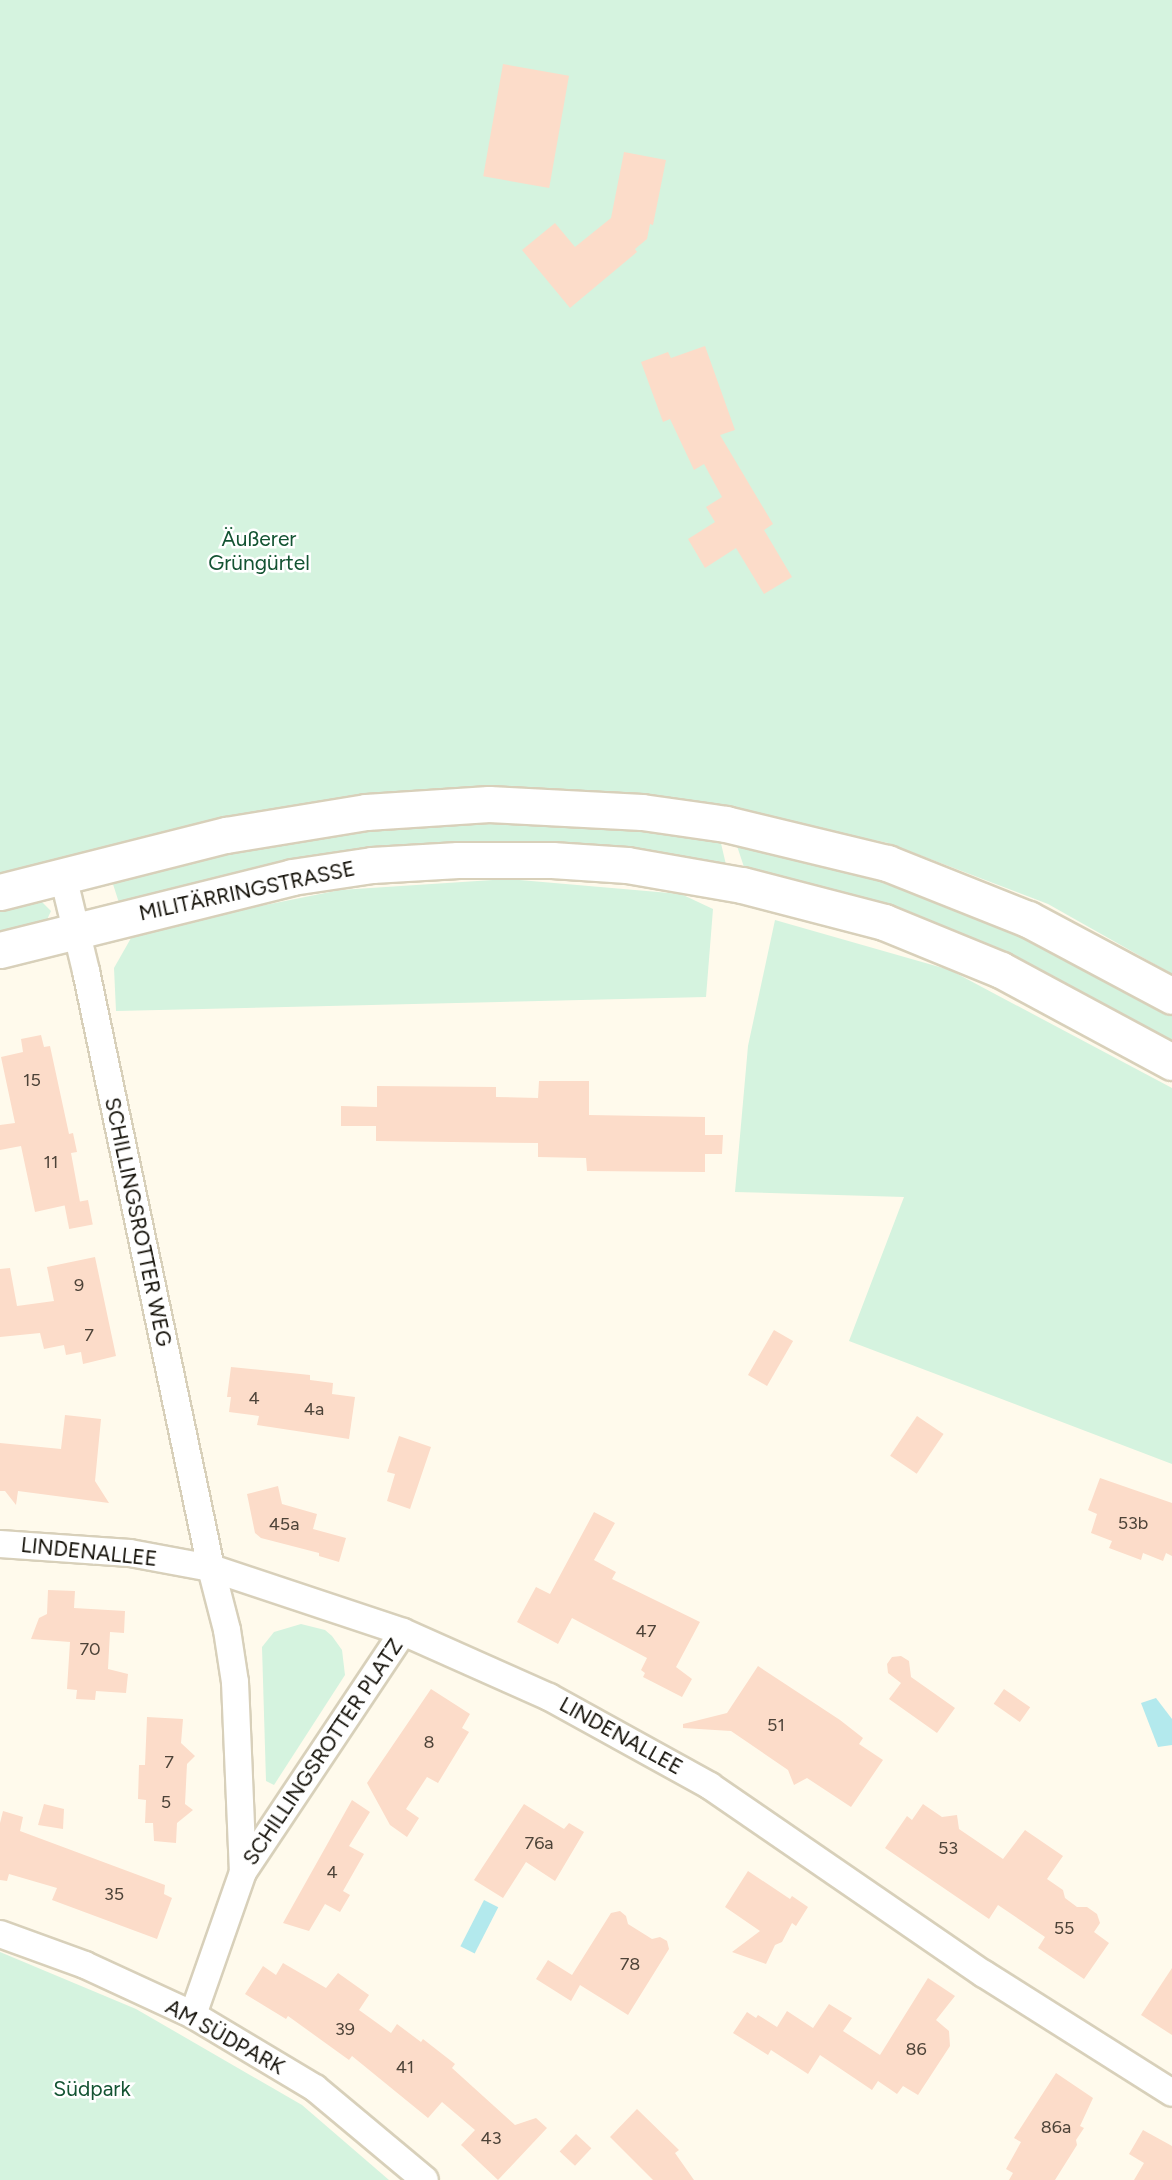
<!DOCTYPE html>
<html>
<head>
<meta charset="utf-8">
<style>
  body { margin:0 }
  #map { position:relative; width:1172px; height:2180px; overflow:hidden; background:#fffaec; font-family:Figtree,sans-serif }
  div>[style] { position:absolute }
  [style*='--x'] { left:calc(var(--x)*1px); top:calc(var(--y)*1px); width:calc(var(--w)*1px); rotate:calc(var(--a)*1deg) }
  .green>* { inset:0; background:#d5f3df }
  .water>* { inset:0; background:#b3e9ed; transform-origin:0 0 }
  .building>* { inset:0; background:#fcdcc9; transform-origin:0 0 }
  .roads { filter:drop-shadow(2px 0 #d8d0ba) drop-shadow(-2px 0 #d8d0ba) drop-shadow(0 2px #d8d0ba) drop-shadow(0 -2px #d8d0ba) }
  .minor>* { height:26px; margin:-13px; padding:0 13px; transform-origin:13px; border-radius:13px; background:#fff }
  .major>* { height:35px; margin:-17.5px; padding:0 17.5px; transform-origin:17.5px; border-radius:17.5px; background:#fff }
  span { translate:-50% -50%; white-space:nowrap; text-align:center; line-height:1.15; -webkit-text-stroke:5px #fff; paint-order:stroke }
  .number-label { font-size:18px; color:#4d4338 }
  .number-label span { -webkit-text-stroke-width:0 }
  .park-label { font-size:21px; color:#135332 }
  .street-label { font-size:21px; color:#131008 }
</style>
</head>
<body>
<div id="map">
  <div class="green">
    <i style="clip-path:polygon(0 0,1172px 0,1172px 974px,1048px 904px,888px 843px,681px 800px,566px 789px,497px 789px,0 877px)"></i>
    <i style="clip-path:polygon(558px 822px,688px 834px,720px 839px,727px 869px,631px 852px,120px 906px,112px 881px,217px 854px,329px 833px,442px 823px)"></i>
    <i style="clip-path:polygon(736px 843px,873px 875px,999px 923px,1172px 1012px,1172px 1044px,746px 873px)"></i>
    <i style="clip-path:polygon(508px 879px,681px 894px,713px 909px,706px 997px,116px 1011px,114px 968px,135px 931px,340px 890px)"></i>
    <i style="clip-path:polygon(40px 900px,51px 911px,45px 924px,0 935px,0 910px)"></i>
    <i style="clip-path:polygon(775px 920px,950px 970px,1172px 1088px,1172px 1464px,849px 1341px,904px 1197px,735px 1192px,748px 1046px)"></i>
    <i style="clip-path:polygon(301px 1624px,325px 1630px,332px 1636px,342px 1650px,345px 1675px,274px 1785px,266px 1781px,262px 1647px,274px 1632px)"></i>
    <i style="clip-path:polygon(0 1952px,136px 2009px,302px 2105px,389px 2180px,0 2180px)"></i>
  </div>
  <div class="water">
    <i style="clip-path:polygon(1156px 1698px,1172px 1719px,1172px 1745px,1158px 1747px,1141px 1703px)"></i>
    <i style="left:484px;top:1900px;width:16px;height:52px;rotate:27deg"></i>
  </div>
  <div class="building">
    <i style="left:503px;top:64px;width:67px;height:114px;rotate:10deg"></i>
    <i style="clip-path:polygon(624px 152px,666px 160px,653px 225px,650px 224px,647px 239px,635px 249px,637px 252px,570px 308px,522px 250px,555px 223px,575px 247px,611px 218px)"></i>
    <i style="clip-path:polygon(705px 346px,735px 430px,720px 435px,773px 524px,764px 530px,792px 577px,764px 594px,736px 548px,705px 568px,688px 539px,715px 522px,706px 507px,722px 497px,704px 464px,694px 470px,670px 419px,663px 422px,641px 362px,668px 352px,671px 358px)"></i>
    <i style="clip-path:polygon(41px 1035px,44px 1047px,50px 1046px,69px 1134px,73px 1133px,77px 1152px,71px 1153px,80px 1202px,35px 1212px,21px 1146px,0 1150px,0 1125px,15px 1123px,1px 1057px,23px 1052px,21px 1039px)"></i>
    <i style="clip-path:polygon(539px 1081px,589px 1081px,589px 1115px,705px 1117px,705px 1135px,723px 1135px,722px 1154px,705px 1154px,705px 1172px,587px 1171px,586px 1158px,538px 1157px,538px 1143px,376px 1141px,376px 1126px,341px 1126px,341px 1106px,377px 1107px,377px 1086px,496px 1087px,496px 1097px,538px 1098px)"></i>
    <i style="left:88px;top:1200px;width:25px;height:24px;rotate:79deg"></i>
    <i style="clip-path:polygon(95px 1257px,116px 1356px,83px 1364px,81px 1352px,66px 1355px,64px 1345px,44px 1349px,40px 1333px,0 1337px,0 1269px,10px 1268px,17px 1306px,54px 1301px,47px 1267px)"></i>
    <i style="left:774px;top:1330px;width:22px;height:52px;rotate:30deg"></i>
    <i style="clip-path:polygon(231px 1367px,310px 1375px,310px 1380px,333px 1383px,332px 1394px,355px 1397px,349px 1439px,257px 1425px,259px 1416px,229px 1412px,231px 1397px,227px 1397px)"></i>
    <i style="clip-path:polygon(65px 1415px,101px 1419px,95px 1481px,109px 1503px,18px 1491px,16px 1505px,5px 1491px,0 1491px,0 1443px,61px 1449px)"></i>
    <i style="left:917px;top:1416px;width:32px;height:48px;rotate:34deg"></i>
    <i style="clip-path:polygon(399px 1436px,431px 1447px,410px 1509px,387px 1501px,395px 1474px,387px 1472px)"></i>
    <i style="clip-path:polygon(1100px 1478px,1172px 1503px,1172px 1556px,1166px 1553px,1163px 1561px,1143px 1553px,1141px 1560px,1109px 1548px,1112px 1541px,1091px 1533px,1097px 1514px,1088px 1510px)"></i>
    <i style="clip-path:polygon(278px 1486px,282px 1504px,317px 1514px,313px 1529px,346px 1538px,339px 1562px,319px 1556px,319px 1553px,261px 1538px,255px 1533px,247px 1494px)"></i>
    <i style="clip-path:polygon(594px 1512px,615px 1523px,594px 1560px,616px 1572px,612px 1579px,700px 1622px,676px 1667px,692px 1679px,682px 1697px,643px 1677px,645px 1673px,641px 1670px,647px 1658px,572px 1618px,558px 1644px,517px 1622px,536px 1587px,550px 1594px)"></i>
    <i style="clip-path:polygon(48px 1590px,75px 1591px,74px 1608px,125px 1611px,124px 1633px,110px 1632px,108px 1669px,128px 1674px,126px 1693px,96px 1691px,95px 1700px,76px 1699px,77px 1690px,67px 1689px,70px 1642px,31px 1639px,39px 1618px,47px 1614px)"></i>
    <i style="clip-path:polygon(901px 1656px,909px 1661px,911px 1677px,955px 1708px,937px 1733px,889px 1699px,901px 1683px,888px 1673px,887px 1664px,892px 1657px)"></i>
    <i style="clip-path:polygon(758px 1666px,840px 1720px,863px 1738px,859px 1744px,883px 1760px,851px 1807px,807px 1778px,794px 1785px,788px 1770px,731px 1731px,683px 1728px,683px 1724px,727px 1713px)"></i>
    <i style="clip-path:polygon(431px 1689px,470px 1714px,462px 1728px,469px 1732px,438px 1783px,427px 1777px,406px 1809px,419px 1818px,407px 1837px,390px 1825px,367px 1783px)"></i>
    <i style="left:1004px;top:1689px;width:32px;height:18px;rotate:35deg"></i>
    <i style="clip-path:polygon(147px 1717px,183px 1719px,181px 1743px,195px 1756px,187px 1764px,185px 1804px,193px 1810px,177px 1823px,176px 1843px,154px 1841px,153px 1823px,145px 1823px,146px 1800px,138px 1799px,139px 1765px,145px 1765px)"></i>
    <i style="clip-path:polygon(352px 1800px,370px 1812px,349px 1846px,364px 1854px,343px 1891px,350px 1895px,340px 1912px,325px 1904px,309px 1931px,283px 1923px)"></i>
    <i style="clip-path:polygon(44px 1804px,64px 1809px,63px 1829px,38px 1825px)"></i>
    <i style="clip-path:polygon(524px 1804px,564px 1829px,569px 1823px,584px 1832px,555px 1881px,526px 1862px,503px 1898px,474px 1880px)"></i>
    <i style="clip-path:polygon(923px 1804px,942px 1817px,957px 1815px,959px 1829px,1003px 1859px,1025px 1830px,1063px 1856px,1047px 1879px,1063px 1890px,1065px 1898px,1077px 1907px,1087px 1907px,1097px 1914px,1100px 1923px,1094px 1932px,1109px 1943px,1084px 1979px,1038px 1948px,1045px 1937px,998px 1905px,989px 1919px,885px 1848px,907px 1816px,912px 1820px)"></i>
    <i style="clip-path:polygon(3px 1811px,23px 1817px,20px 1831px,165px 1885px,164px 1894px,172px 1898px,157px 1939px,52px 1900px,57px 1888px,9px 1874px,7px 1881px,0 1880px,0 1823px)"></i>
    <i style="clip-path:polygon(748px 1871px,790px 1899px,792px 1896px,808px 1907px,796px 1926px,792px 1923px,782px 1942px,775px 1945px,766px 1964px,732px 1952px,760px 1931px,725px 1907px)"></i>
    <i style="clip-path:polygon(620px 1911px,626px 1916px,628px 1924px,652px 1939px,660px 1937px,667px 1941px,669px 1949px,628px 2015px,580px 1985px,571px 2001px,536px 1979px,548px 1960px,572px 1975px,611px 1913px)"></i>
    <i style="clip-path:polygon(283px 1963px,326px 1988px,338px 1973px,369px 1995px,359px 2010px,391px 2033px,397px 2024px,421px 2042px,423px 2039px,455px 2064px,452px 2068px,515px 2125px,536px 2118px,547px 2128px,498px 2180px,461px 2145px,475px 2130px,442px 2102px,428px 2118px,352px 2056px,349px 2060px,288px 2016px,286px 2019px,245px 1994px,263px 1966px,276px 1975px)"></i>
    <i style="clip-path:polygon(1172px 1968px,1172px 2035px,1141px 2015px)"></i>
    <i style="clip-path:polygon(928px 1978px,955px 1996px,936px 2020px,949px 2031px,950px 2046px,918px 2095px,903px 2086px,897px 2094px,878px 2081px,872px 2090px,820px 2055px,808px 2074px,771px 2050px,768px 2055px,733px 2033px,747px 2012px,756px 2018px,758px 2015px,777px 2027px,787px 2011px,813px 2028px,829px 2004px,852px 2018px,843px 2031px,880px 2055px)"></i>
    <i style="clip-path:polygon(1056px 2073px,1093px 2098px,1080px 2126px,1084px 2128px,1076px 2140px,1077px 2145px,1055px 2180px,1009px 2180px,1013px 2173px,1006px 2169px,1021px 2142px,1014px 2138px)"></i>
    <i style="clip-path:polygon(637px 2109px,679px 2150px,675px 2153px,694px 2180px,653px 2180px,610px 2137px)"></i>
    <i style="clip-path:polygon(1143px 2130px,1172px 2146px,1172px 2180px,1134px 2180px,1144px 2163px,1129px 2154px)"></i>
    <i style="left:576px;top:2134px;width:21px;height:24px;rotate:43deg"></i>
  </div>
  <div class="roads">
    <div class="minor">
      <i style="--x:63;--y:876;--w:98;--a:76.4"></i>
      <i style="--x:86;--y:971;--w:610;--a:78.17"></i>
      <i style="--x:211;--y:1568;--w:64;--a:75.5"></i>
      <i style="--x:227;--y:1630;--w:53;--a:81.3"></i>
      <i style="--x:235;--y:1682;--w:190;--a:87.6"></i>
      <i style="--x:243;--y:1872;--w:151;--a:109.3"></i>
      <i style="--x:0;--y:1544;--w:130;--a:4"></i>
      <i style="--x:130;--y:1553;--w:82;--a:10.5"></i>
      <i style="--x:211;--y:1568;--w:202;--a:18.4"></i>
      <i style="--x:403;--y:1632;--w:160;--a:24"></i>
      <i style="--x:549;--y:1697;--w:184;--a:28.9"></i>
      <i style="--x:710;--y:1786;--w:332;--a:34.5"></i>
      <i style="--x:984;--y:1974;--w:222;--a:32.3"></i>
      <i style="--x:243;--y:1872;--w:288;--a:-56.3"></i>
      <i style="--x:0;--y:1934;--w:90;--a:20"></i>
      <i style="--x:85;--y:1965;--w:119;--a:24.8"></i>
      <i style="--x:193;--y:2015;--w:142;--a:30.9"></i>
      <i style="--x:315;--y:2088;--w:143;--a:39.9"></i>
    </div>
    <div class="major">
      <i style="--x:0;--y:892;--w:233;--a:-14.2"></i>
      <i style="--x:226;--y:835;--w:142;--a:-9.3"></i>
      <i style="--x:366;--y:812;--w:123;--a:-3.7"></i>
      <i style="--x:489;--y:804;--w:153;--a:3"></i>
      <i style="--x:642;--y:812;--w:85;--a:8.1"></i>
      <i style="--x:726;--y:824;--w:166;--a:13.6"></i>
      <i style="--x:887;--y:863;--w:152;--a:21.7"></i>
      <i style="--x:1028;--y:919;--w:163;--a:28.1"></i>
      <i style="--x:0;--y:950;--w:301;--a:-14"></i>
      <i style="--x:292;--y:877;--w:81;--a:-8.5"></i>
      <i style="--x:372;--y:865;--w:86;--a:-3.3"></i>
      <i style="--x:458;--y:860;--w:94;--a:0"></i>
      <i style="--x:552;--y:860;--w:75;--a:3.8"></i>
      <i style="--x:627;--y:865;--w:117;--a:9.9"></i>
      <i style="--x:742;--y:885;--w:147;--a:14.6"></i>
      <i style="--x:884;--y:922;--w:126;--a:22.3"></i>
      <i style="--x:1001;--y:970;--w:194;--a:28.3"></i>
    </div>
  </div>
  <div class="number-label">
    <span style="left:32px;top:1080px">15</span>
    <span style="left:51px;top:1162px">11</span>
    <span style="left:79px;top:1285px">9</span>
    <span style="left:89px;top:1335px">7</span>
    <span style="left:254px;top:1398px">4</span>
    <span style="left:314px;top:1409px">4a</span>
    <span style="left:1133px;top:1523px">53b</span>
    <span style="left:284px;top:1524px">45a</span>
    <span style="left:646px;top:1631px">47</span>
    <span style="left:90px;top:1649px">70</span>
    <span style="left:776px;top:1725px">51</span>
    <span style="left:429px;top:1742px">8</span>
    <span style="left:169px;top:1762px">7</span>
    <span style="left:166px;top:1802px">5</span>
    <span style="left:539px;top:1843px">76a</span>
    <span style="left:948px;top:1848px">53</span>
    <span style="left:332px;top:1872px">4</span>
    <span style="left:114px;top:1894px">35</span>
    <span style="left:1064px;top:1928px">55</span>
    <span style="left:630px;top:1964px">78</span>
    <span style="left:345px;top:2029px">39</span>
    <span style="left:916px;top:2049px">86</span>
    <span style="left:405px;top:2067px">41</span>
    <span style="left:1056px;top:2127px">86a</span>
    <span style="left:491px;top:2138px">43</span>
  </div>
  <div class="park-label">
    <span style="left:259px;top:551px">Äußerer<br>Grüngürtel</span>
    <span style="left:92px;top:2089px">Südpark</span>
  </div>
  <div class="street-label">
    <span style="left:247px;top:891px;rotate:-12deg">MILITÄRRINGSTRASSE</span>
    <span style="left:138px;top:1222px;rotate:78deg">SCHILLINGSROTTER WEG</span>
    <span style="left:89px;top:1552px;rotate:6deg">LINDENALLEE</span>
    <span style="left:621px;top:1736px;rotate:29deg">LINDENALLEE</span>
    <span style="left:323px;top:1752px;rotate:-56deg">SCHILLINGSROTTER PLATZ</span>
    <span style="left:225px;top:2037px;rotate:29deg">AM SÜDPARK</span>
  </div>
</div>
</body>
</html>
